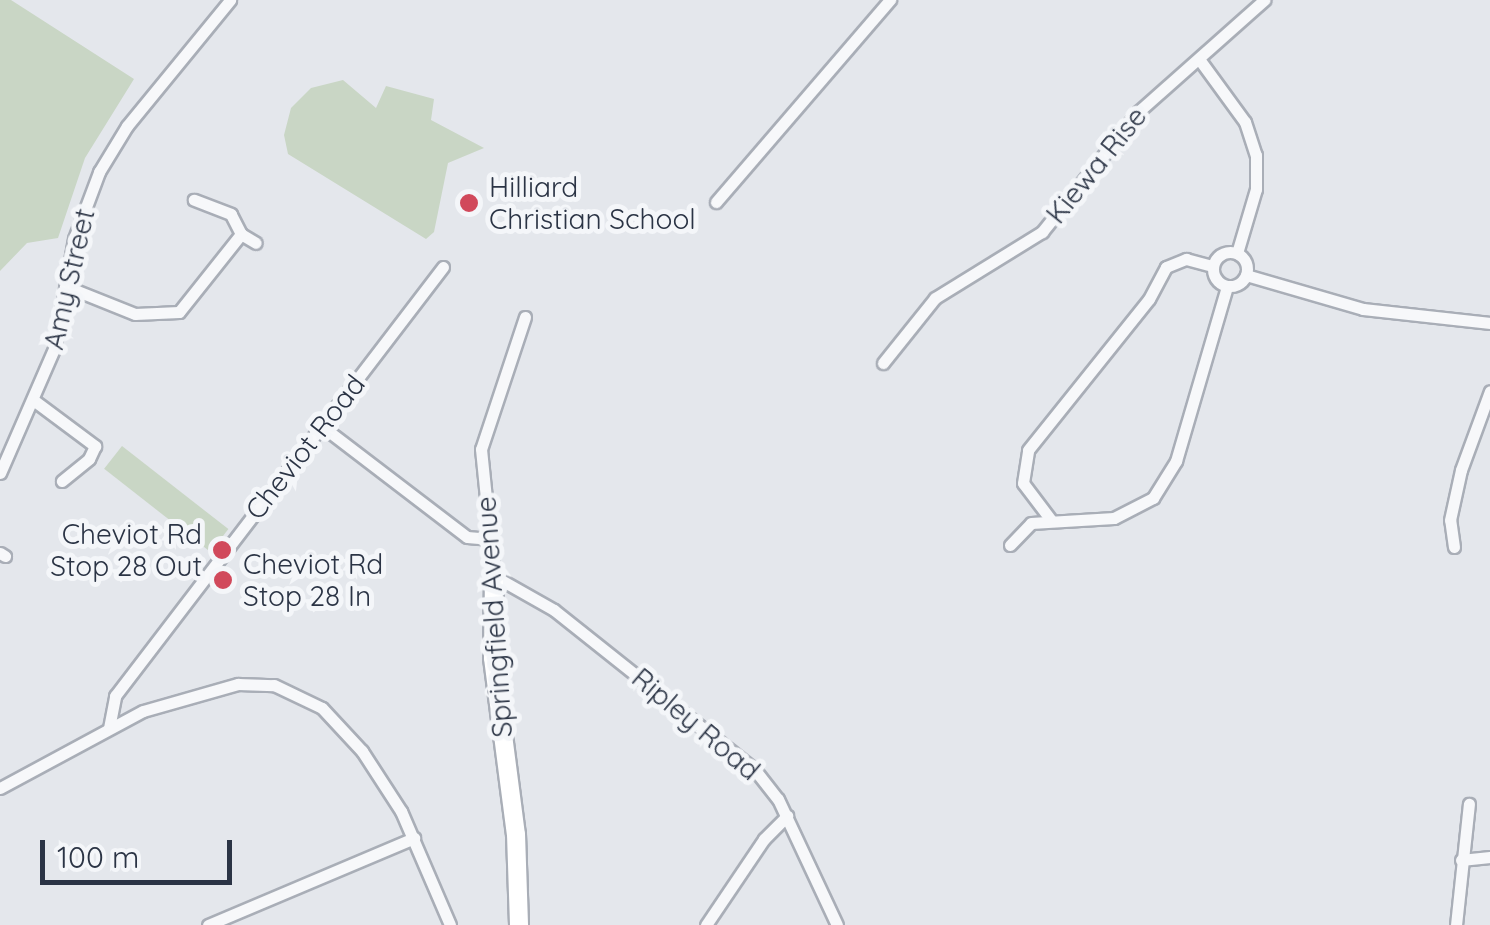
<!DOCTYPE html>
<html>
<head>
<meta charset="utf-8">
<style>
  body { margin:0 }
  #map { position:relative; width:1490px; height:925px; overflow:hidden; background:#e4e7ec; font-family:Quicksand,sans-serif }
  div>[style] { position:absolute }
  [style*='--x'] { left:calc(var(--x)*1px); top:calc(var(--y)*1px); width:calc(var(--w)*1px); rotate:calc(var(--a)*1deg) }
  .green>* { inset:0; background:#c9d6c5; transform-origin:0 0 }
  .roads { filter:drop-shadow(2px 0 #a9aeb7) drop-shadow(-2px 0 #a9aeb7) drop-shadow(0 2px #a9aeb7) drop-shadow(0 -2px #a9aeb7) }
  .street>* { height:11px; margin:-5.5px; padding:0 5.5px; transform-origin:5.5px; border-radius:5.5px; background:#f7f8fa }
  .street>.ring { margin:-5.5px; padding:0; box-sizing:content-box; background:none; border:11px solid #f7f8fa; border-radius:50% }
  .secondary>* { height:18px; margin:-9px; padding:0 9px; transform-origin:9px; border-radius:9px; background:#fff }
  .dots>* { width:28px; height:28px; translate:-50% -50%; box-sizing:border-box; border:5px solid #f4f6f9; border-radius:50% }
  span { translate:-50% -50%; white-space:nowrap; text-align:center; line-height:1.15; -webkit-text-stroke:10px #f4f6f9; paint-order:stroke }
  .street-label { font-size:28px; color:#2b3445 }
  .poi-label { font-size:28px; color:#2b3445 }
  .left { translate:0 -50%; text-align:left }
  .right { translate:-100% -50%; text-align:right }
  .scale { position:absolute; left:40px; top:840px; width:192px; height:45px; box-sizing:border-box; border:5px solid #2b3445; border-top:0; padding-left:12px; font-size:30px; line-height:35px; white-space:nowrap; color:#2b3445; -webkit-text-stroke:8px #f4f6f9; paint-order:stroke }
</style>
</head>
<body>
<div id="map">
  <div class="green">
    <i style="clip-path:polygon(0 0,11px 0,134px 79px,85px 158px,58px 238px,27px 243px,0 271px)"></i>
    <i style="clip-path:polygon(343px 80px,376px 108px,386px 86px,434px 99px,431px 120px,484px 148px,448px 163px,434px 232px,426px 239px,288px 154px,284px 135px,291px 108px,311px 88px)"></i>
    <i style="left:122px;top:446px;width:135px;height:29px;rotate:38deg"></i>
  </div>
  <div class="roads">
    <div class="street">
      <i style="--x:1199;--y:59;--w:78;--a:53.9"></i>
      <i style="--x:1245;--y:122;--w:35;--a:72"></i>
      <i style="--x:1256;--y:155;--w:34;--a:90"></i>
      <i style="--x:1256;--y:189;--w:67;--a:106.5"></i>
      <i style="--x:716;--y:202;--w:267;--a:-49.3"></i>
      <i style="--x:241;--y:234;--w:17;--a:31"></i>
      <i class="ring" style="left:1213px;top:252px;width:23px;height:23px"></i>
      <i style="--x:1246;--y:275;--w:122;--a:16.2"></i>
      <i style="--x:1363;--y:309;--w:128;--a:6.3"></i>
      <i style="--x:65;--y:286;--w:75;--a:21.8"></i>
      <i style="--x:135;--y:314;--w:44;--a:-2.6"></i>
      <i style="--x:179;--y:312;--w:100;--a:-51.5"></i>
      <i style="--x:241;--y:234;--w:22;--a:-117"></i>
      <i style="--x:231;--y:214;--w:40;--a:-159"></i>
      <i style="--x:525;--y:317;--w:139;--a:108.4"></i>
      <i style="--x:481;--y:449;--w:128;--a:84.2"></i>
      <i style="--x:494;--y:576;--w:69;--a:29.5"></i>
      <i style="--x:554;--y:610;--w:257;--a:38.5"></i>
      <i style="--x:755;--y:770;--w:37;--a:52"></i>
      <i style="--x:778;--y:799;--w:139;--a:64.9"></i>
      <i style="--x:883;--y:363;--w:83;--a:-51.3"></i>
      <i style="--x:935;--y:298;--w:126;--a:-31.7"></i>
      <i style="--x:1042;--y:232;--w:154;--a:-51.3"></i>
      <i style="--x:1138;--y:112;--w:169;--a:-41.6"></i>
      <i style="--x:36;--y:402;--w:74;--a:36.7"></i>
      <i style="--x:95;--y:446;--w:14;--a:115"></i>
      <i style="--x:89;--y:459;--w:35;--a:141"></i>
      <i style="--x:323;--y:427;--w:181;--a:37.4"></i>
      <i style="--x:467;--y:537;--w:24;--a:5"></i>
      <i style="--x:0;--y:473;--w:135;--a:-66.5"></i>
      <i style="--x:54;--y:349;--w:112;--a:-79.7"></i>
      <i style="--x:74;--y:239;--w:72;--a:-69.5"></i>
      <i style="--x:99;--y:172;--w:54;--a:-58.7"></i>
      <i style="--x:127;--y:126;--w:163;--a:-50.7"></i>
      <i style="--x:1051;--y:520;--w:46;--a:-127.1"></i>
      <i style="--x:1023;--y:483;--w:33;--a:-81"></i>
      <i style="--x:1028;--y:450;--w:193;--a:-51.3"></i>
      <i style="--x:1149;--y:299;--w:36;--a:-62"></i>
      <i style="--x:1166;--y:267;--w:22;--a:-22"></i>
      <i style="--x:1186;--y:259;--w:28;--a:15"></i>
      <i style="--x:1010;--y:545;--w:30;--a:-46"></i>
      <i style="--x:1031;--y:523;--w:83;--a:-3.4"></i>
      <i style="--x:1114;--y:518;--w:44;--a:-27.1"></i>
      <i style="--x:1153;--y:498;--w:44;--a:-58.1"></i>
      <i style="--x:1176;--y:461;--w:181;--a:-73.7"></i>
      <i style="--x:1454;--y:547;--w:27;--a:-98"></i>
      <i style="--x:1450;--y:520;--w:51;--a:-77.6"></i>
      <i style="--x:1461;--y:470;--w:84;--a:-69.8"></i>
      <i style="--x:0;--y:553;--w:6;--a:31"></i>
      <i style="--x:109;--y:728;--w:33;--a:-79"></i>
      <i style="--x:115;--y:696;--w:540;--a:-52.6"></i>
      <i style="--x:0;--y:788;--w:162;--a:-28.3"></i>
      <i style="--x:143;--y:711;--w:99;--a:-15.9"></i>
      <i style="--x:238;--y:684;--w:36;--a:2"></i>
      <i style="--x:274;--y:685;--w:53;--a:25.6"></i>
      <i style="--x:322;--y:708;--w:59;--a:47.1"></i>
      <i style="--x:362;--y:751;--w:72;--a:57"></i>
      <i style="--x:401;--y:811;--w:124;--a:66.7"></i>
      <i style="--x:1461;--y:860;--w:29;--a:-6"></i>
      <i style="--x:208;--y:925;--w:224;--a:-22.9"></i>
      <i style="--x:706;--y:925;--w:104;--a:-56"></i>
      <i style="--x:764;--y:839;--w:33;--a:-45"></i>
      <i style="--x:1456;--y:925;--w:122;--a:-83.9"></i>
    </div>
    <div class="secondary">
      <i style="--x:494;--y:576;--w:82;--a:90.7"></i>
      <i style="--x:493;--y:658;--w:177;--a:82.6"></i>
      <i style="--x:516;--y:834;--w:91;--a:88.1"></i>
    </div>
  </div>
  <div class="dots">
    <i style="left:469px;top:203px;background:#d1495b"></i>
    <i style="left:222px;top:550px;background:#d1495b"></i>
    <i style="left:223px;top:580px;background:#d1495b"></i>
  </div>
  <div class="street-label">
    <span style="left:1096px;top:165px;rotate:-51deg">Kiewa Rise</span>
    <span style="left:69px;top:279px;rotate:-77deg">Amy Street</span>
    <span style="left:305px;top:447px;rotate:-52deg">Cheviot Road</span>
    <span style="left:494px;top:617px;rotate:-94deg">Springfield Avenue</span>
    <span style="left:696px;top:724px;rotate:40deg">Ripley Road</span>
  </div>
  <div class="poi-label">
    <span class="left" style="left:489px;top:203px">Hilliard<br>Christian School</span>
    <span class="right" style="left:202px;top:550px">Cheviot Rd<br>Stop 28 Out</span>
    <span class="left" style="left:243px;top:580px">Cheviot Rd<br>Stop 28 In</span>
  </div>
  <div class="scale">100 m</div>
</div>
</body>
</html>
